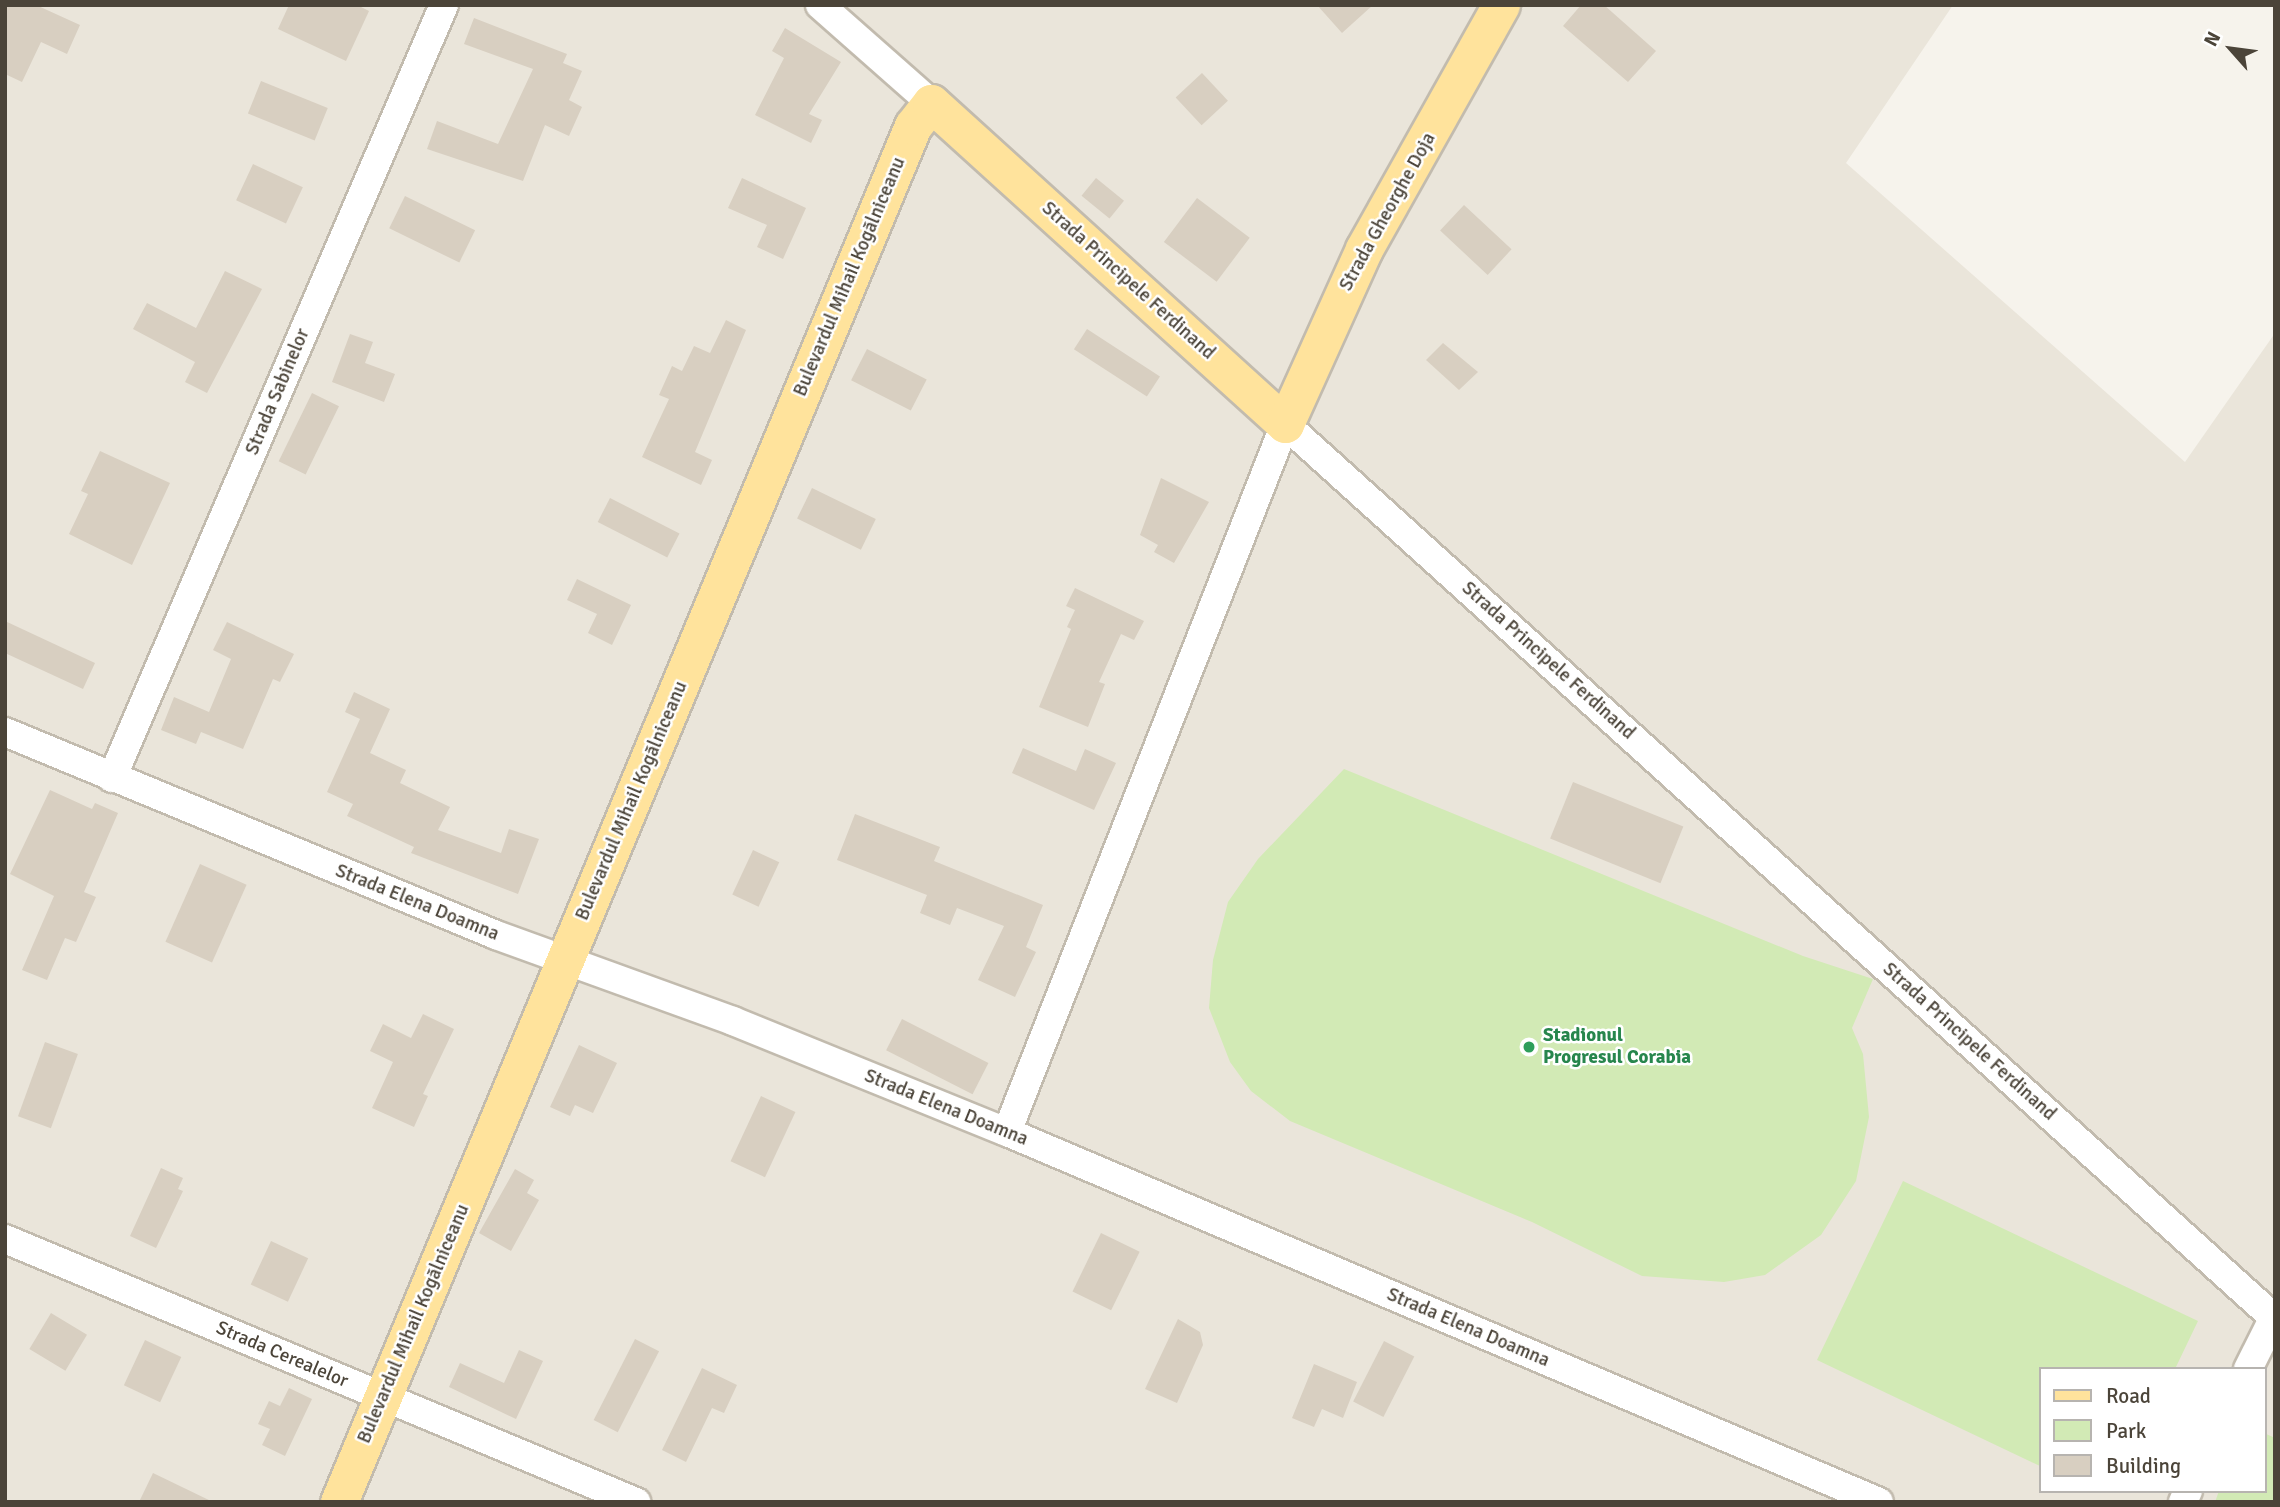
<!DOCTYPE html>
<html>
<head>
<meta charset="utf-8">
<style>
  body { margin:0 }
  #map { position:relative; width:2280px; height:1507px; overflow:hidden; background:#f6f3ec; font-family:Signika,sans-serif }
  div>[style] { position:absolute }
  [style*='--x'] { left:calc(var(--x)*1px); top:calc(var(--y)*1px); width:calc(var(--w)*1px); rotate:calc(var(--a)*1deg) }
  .residential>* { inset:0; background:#eae5da }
  .green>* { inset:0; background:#d2eab5 }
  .building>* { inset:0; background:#d8cfc1; transform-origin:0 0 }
  .roads { filter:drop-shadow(2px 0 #c2bbae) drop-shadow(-2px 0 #c2bbae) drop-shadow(0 2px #c2bbae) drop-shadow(0 -2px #c2bbae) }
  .minor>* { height:28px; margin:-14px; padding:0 14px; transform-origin:14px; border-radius:14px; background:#fff }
  .major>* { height:37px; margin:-18.5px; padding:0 18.5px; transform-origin:18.5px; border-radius:18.5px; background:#ffe39c }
  .dots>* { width:19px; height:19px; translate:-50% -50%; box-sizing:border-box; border:4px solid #fff; border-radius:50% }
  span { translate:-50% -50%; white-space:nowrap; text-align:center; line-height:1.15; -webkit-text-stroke:5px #fff; paint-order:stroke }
  .street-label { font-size:19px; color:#4b4439 }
  .leisure-label { font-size:19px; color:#27864d; font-weight:700 }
  .left { translate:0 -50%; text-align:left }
  .frame { position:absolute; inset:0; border:7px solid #4b4439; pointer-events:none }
  .legend { position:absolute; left:2039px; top:1367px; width:228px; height:126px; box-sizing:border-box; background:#fff; border:2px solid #b7b4b0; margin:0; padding:9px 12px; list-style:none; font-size:21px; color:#4b4439 }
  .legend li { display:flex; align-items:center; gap:14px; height:35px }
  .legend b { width:35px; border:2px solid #b7b4b0 }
  .north { position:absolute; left:2196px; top:14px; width:70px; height:70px; -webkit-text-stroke:5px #fff; paint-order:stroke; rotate:298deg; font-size:19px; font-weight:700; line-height:28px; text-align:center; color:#4b4439 }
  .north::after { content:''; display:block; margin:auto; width:24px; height:32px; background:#4b4439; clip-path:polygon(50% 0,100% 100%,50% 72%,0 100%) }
</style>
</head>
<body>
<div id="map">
  <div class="residential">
    <i style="clip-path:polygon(evenodd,5px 5px,1953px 5px,1846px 163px,2185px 462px,2275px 333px,2275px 1502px,5px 1502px,5px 5px,2040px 1369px,2264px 1369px,2264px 1491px,2040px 1491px,2040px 1369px)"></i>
  </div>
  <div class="green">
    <i style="clip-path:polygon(1344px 769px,1803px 956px,1873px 979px,1852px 1028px,1863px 1054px,1869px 1117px,1856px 1181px,1821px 1235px,1765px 1275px,1724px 1282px,1642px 1276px,1532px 1222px,1290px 1121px,1251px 1091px,1230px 1062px,1209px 1008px,1213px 960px,1228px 902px,1258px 859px)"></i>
    <i style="clip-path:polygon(1903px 1181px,2198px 1321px,2175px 1369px,2040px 1369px,2040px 1466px,1817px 1360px)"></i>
    <i style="clip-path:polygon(2264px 1433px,2275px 1438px,2275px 1502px,2215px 1502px,2219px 1491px,2264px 1491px)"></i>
  </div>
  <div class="building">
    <i style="clip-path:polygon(5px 5px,36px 5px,80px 25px,67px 54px,41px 42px,22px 82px,5px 74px)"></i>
    <i style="clip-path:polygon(289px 5px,357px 5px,369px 11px,346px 61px,278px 29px)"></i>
    <i style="clip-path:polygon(1317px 5px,1373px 5px,1342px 33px)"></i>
    <i style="clip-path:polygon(1581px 5px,1604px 5px,1656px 51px,1628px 82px,1563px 26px)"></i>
    <i style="clip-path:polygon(474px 18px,567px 54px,563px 63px,582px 71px,569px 100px,582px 107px,569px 136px,545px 125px,523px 181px,427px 149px,437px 121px,498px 144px,533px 69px,464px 44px)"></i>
    <i style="clip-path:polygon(785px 28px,841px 62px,809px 114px,822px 120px,811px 143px,755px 115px,784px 58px,772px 51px)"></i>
    <i style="left:1202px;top:73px;width:38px;height:36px;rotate:47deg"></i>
    <i style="left:261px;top:81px;width:72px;height:35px;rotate:22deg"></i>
    <i style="left:253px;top:164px;width:55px;height:40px;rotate:25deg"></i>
    <i style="clip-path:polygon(742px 178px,806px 208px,783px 259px,757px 247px,767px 225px,728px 208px)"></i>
    <i style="left:1096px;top:178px;width:36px;height:23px;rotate:39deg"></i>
    <i style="left:405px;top:196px;width:78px;height:36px;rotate:26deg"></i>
    <i style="left:1197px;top:198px;width:66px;height:55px;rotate:37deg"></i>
    <i style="left:1464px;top:205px;width:65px;height:35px;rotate:43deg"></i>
    <i style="clip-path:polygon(225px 271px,262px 289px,207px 393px,185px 382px,195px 362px,133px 329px,147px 303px,196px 328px)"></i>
    <i style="clip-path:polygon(726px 320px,746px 330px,695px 452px,712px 460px,701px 485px,642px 457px,669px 399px,659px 395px,672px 366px,682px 371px,694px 346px,710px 353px)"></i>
    <i style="left:1087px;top:329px;width:87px;height:24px;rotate:33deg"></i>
    <i style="clip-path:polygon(350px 334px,373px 342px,365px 363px,395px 374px,384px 402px,332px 382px)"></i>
    <i style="clip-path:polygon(1443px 343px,1478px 372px,1459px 390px,1426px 360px)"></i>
    <i style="left:867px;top:349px;width:67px;height:35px;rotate:27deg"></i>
    <i style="left:312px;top:393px;width:30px;height:76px;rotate:26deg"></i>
    <i style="clip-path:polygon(100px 451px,170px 483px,132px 565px,69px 534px,88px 494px,81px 491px)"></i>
    <i style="clip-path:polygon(1161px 478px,1209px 502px,1174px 563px,1154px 552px,1158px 545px,1140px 535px)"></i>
    <i style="left:812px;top:488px;width:71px;height:34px;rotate:26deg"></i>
    <i style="left:610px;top:498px;width:78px;height:27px;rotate:27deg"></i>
    <i style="clip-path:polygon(577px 579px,631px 605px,612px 645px,588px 633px,597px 614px,567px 600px)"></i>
    <i style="clip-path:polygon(1075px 588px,1144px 621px,1134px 640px,1121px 634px,1099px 682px,1105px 684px,1088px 727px,1039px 707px,1071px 629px,1067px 627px,1075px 610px,1066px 606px)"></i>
    <i style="clip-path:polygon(5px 621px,95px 663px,83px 689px,5px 653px)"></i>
    <i style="clip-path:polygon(227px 622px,294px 654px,280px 682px,273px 679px,243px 749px,201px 732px,196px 744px,161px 730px,174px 697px,209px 712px,231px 659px,213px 650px)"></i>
    <i style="clip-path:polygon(354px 692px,390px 709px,370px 753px,406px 770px,400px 783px,450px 807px,438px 830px,501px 853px,509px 829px,539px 839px,518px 894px,411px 853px,414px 847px,347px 816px,353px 804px,327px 792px,360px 719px,345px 712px)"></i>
    <i style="clip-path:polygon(1023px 748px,1076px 771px,1085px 749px,1116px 763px,1094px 810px,1012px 773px)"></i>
    <i style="left:1573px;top:782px;width:119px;height:61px;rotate:22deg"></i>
    <i style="clip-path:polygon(50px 790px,92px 809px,95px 803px,118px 813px,84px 892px,96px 897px,76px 942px,65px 938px,47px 980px,22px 970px,54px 896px,10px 874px)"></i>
    <i style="clip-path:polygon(855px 814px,940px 847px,934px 861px,1043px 905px,1026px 947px,1036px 952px,1015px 997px,978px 980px,1004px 926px,957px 908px,950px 925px,920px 913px,927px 895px,837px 860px)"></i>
    <i style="left:753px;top:850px;width:29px;height:49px;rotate:25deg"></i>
    <i style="left:200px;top:864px;width:51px;height:85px;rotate:24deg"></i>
    <i style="clip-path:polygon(423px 1014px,454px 1029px,423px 1094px,428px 1096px,414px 1127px,372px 1108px,393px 1062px,370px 1051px,383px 1024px,411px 1038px)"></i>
    <i style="left:902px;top:1019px;width:97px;height:35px;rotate:27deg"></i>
    <i style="left:45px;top:1042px;width:35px;height:79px;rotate:20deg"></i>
    <i style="clip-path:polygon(579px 1045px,617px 1063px,593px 1113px,575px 1105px,570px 1116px,550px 1107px)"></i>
    <i style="left:761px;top:1096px;width:38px;height:72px;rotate:25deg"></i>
    <i style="clip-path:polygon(161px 1168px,183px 1178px,178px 1189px,183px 1191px,156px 1248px,130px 1236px)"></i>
    <i style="clip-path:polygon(515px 1169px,534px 1180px,527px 1193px,539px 1200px,511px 1251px,479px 1233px)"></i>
    <i style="left:1101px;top:1233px;width:43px;height:65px;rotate:26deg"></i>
    <i style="left:271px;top:1241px;width:41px;height:48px;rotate:25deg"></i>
    <i style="left:51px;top:1313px;width:42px;height:42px;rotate:31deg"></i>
    <i style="clip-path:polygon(1178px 1319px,1200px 1332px,1203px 1345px,1177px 1403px,1145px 1389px)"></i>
    <i style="left:635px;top:1339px;width:27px;height:91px;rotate:27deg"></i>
    <i style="left:145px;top:1340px;width:40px;height:50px;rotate:25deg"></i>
    <i style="left:1384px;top:1341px;width:34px;height:68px;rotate:27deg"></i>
    <i style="clip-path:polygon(519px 1350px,543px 1361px,516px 1419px,449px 1387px,460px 1363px,504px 1383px)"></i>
    <i style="clip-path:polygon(1314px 1364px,1357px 1382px,1343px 1418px,1322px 1409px,1314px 1427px,1292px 1418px)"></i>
    <i style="clip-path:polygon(702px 1368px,737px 1385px,724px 1413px,712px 1408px,686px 1462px,662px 1450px)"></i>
    <i style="clip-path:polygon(289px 1388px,312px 1399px,285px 1456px,262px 1445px,270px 1429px,258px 1424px,269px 1401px,280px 1406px)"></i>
    <i style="clip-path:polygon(153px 1473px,213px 1502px,139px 1502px)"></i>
  </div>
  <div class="roads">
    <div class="minor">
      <i style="--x:820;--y:5;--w:148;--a:41.4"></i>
      <i style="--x:5;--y:732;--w:531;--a:22.46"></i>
      <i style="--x:496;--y:935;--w:252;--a:19.9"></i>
      <i style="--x:733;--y:1021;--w:296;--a:22.1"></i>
      <i style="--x:1007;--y:1132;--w:947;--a:22.99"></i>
      <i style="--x:112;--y:778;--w:841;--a:-66.76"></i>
      <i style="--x:1007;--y:1132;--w:761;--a:-68.56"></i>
      <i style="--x:1285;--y:424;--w:1335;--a:42.11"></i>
      <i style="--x:5;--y:1239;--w:684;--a:22.63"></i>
      <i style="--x:2248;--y:1369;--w:60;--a:-63.4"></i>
      <i style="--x:2183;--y:1502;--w:12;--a:-66"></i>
    </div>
    <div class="major">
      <i style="--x:339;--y:1502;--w:1491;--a:-67.36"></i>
      <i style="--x:913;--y:126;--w:29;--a:-52"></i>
      <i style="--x:931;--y:103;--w:478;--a:42.2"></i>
      <i style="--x:1285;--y:424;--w:192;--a:-65.7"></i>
      <i style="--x:1364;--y:249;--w:280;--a:-60.7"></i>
    </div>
  </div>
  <div class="dots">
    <i style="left:1529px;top:1047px;background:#2e9e5b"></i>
  </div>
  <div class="street-label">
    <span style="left:1388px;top:212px;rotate:-61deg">Strada Gheorghe Doja</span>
    <span style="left:850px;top:277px;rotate:-67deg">Bulevardul Mihail Kogălniceanu</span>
    <span style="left:1128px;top:281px;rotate:42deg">Strada Principele Ferdinand</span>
    <span style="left:278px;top:392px;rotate:-67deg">Strada Sabinelor</span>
    <span style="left:1548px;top:661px;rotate:42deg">Strada Principele Ferdinand</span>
    <span style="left:632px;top:801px;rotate:-67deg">Bulevardul Mihail Kogălniceanu</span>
    <span style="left:417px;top:903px;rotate:22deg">Strada Elena Doamna</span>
    <span style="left:1969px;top:1042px;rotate:42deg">Strada Principele Ferdinand</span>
    <span style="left:946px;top:1108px;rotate:22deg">Strada Elena Doamna</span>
    <span style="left:414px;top:1324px;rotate:-67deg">Bulevardul Mihail Kogălniceanu</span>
    <span style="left:1468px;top:1328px;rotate:23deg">Strada Elena Doamna</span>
    <span style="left:282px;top:1355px;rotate:23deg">Strada Cerealelor</span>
  </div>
  <div class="leisure-label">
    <span class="left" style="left:1543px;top:1047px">Stadionul<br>Progresul Corabia</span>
  </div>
  <div class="frame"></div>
  <ul class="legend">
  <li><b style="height:9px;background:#ffe39c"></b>Road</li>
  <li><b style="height:19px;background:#d2eab5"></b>Park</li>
  <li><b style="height:19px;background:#d8cfc1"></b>Building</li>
  </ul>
  <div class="north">N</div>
</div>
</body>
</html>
